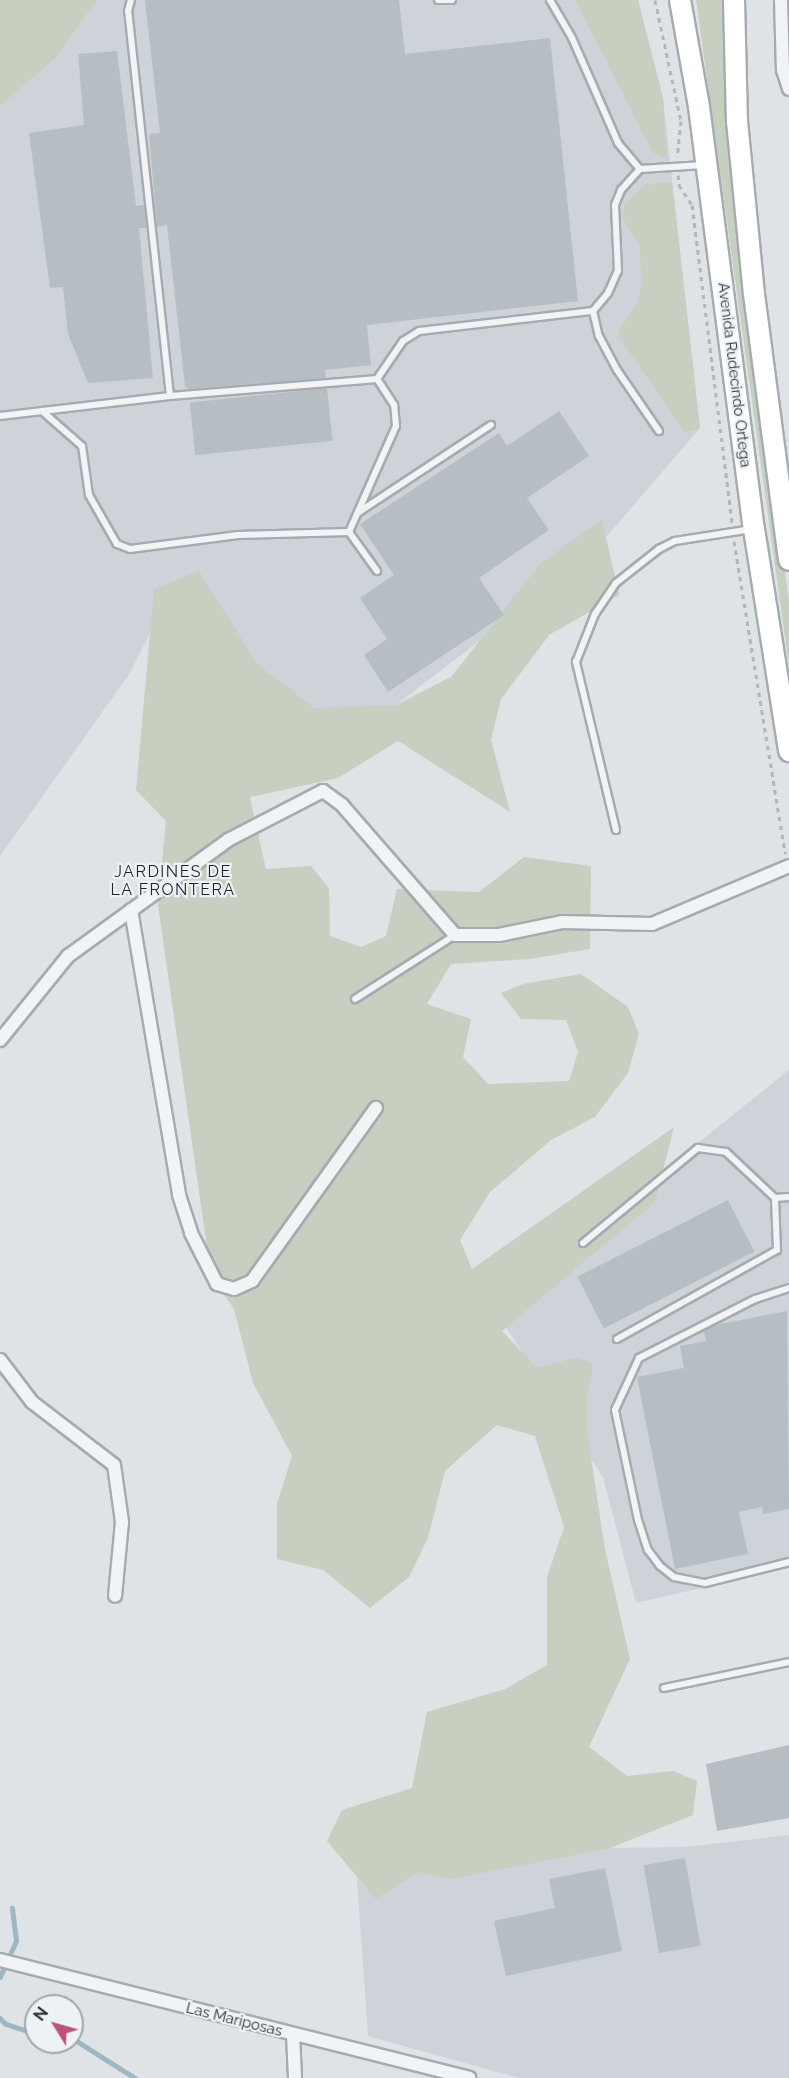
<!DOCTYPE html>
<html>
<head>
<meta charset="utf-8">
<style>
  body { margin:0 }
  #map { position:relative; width:789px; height:2078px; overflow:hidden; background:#dfe3e6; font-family:Raleway,sans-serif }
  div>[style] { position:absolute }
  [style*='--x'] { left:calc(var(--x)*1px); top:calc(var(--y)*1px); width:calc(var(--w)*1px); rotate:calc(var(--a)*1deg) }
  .built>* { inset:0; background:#cdd3d8 }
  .green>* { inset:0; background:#c7cfc1 }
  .stream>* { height:4.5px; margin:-2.25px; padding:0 2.25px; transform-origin:2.25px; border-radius:2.25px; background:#9eb7c2 }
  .building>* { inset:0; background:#b7bec3; transform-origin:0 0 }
  .path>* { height:3px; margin-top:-1.5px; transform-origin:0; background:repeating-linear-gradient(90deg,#b1b6ba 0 4.5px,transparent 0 9px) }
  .roads { filter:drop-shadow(2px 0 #a5abb0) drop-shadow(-2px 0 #a5abb0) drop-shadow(0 2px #a5abb0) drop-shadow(0 -2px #a5abb0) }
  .service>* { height:6px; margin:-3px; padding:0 3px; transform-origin:3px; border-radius:3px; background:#f1f3f5 }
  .minor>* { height:12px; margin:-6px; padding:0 6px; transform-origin:6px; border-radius:6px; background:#f1f3f5 }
  .primary>* { height:20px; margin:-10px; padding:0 10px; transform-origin:10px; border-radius:10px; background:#fff }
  span { translate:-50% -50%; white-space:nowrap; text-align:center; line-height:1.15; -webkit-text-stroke:4.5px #eef2f4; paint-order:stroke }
  .street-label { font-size:15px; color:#2a343c }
  .neighbourhood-label { font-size:16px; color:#1c252c; letter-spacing:1.5px }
  .north { position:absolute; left:24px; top:1994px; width:60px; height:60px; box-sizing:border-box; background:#eef2f4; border:2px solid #a0a6aa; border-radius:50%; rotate:307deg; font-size:16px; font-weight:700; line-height:24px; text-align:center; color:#2a343c }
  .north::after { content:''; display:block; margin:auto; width:21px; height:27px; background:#be5277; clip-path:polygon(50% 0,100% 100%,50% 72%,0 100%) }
</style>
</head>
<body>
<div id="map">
  <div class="built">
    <i style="clip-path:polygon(97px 0,638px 0,663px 98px,700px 428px,589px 557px,371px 724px,328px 762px,153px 627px,130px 673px,0 856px,0 106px,57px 57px)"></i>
    <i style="clip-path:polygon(789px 1070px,789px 1568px,636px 1603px,603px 1477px,493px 1307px)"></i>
    <i style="clip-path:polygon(789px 1835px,789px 2078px,519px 2078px,368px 2036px,354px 1837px,610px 1848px,686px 1847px)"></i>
  </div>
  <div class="green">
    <i style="clip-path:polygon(0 0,97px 0,57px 57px,0 106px)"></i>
    <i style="clip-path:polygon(575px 0,638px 0,663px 98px,667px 159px,653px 153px)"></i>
    <i style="clip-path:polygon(696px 0,727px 0,756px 354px,789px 601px,789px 666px)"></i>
    <i style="clip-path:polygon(672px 182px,700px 428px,685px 433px,617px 334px,637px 302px,641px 288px,640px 246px,623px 219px,624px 206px,645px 185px)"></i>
    <i style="clip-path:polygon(602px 519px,619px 595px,549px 635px,501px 699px,491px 740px,510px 812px,398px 741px,338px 778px,250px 797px,266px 869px,311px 866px,329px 888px,330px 936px,361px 947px,386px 936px,397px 889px,479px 892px,524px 857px,591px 866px,590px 949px,529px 959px,451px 964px,427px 1004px,471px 1019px,463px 1057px,488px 1084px,569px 1081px,578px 1052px,566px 1020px,521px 1019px,501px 993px,523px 984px,581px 974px,628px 1007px,639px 1034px,628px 1073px,595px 1117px,551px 1140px,490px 1192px,460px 1240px,472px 1269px,674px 1127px,655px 1202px,502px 1331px,537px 1368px,578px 1357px,593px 1365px,587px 1397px,587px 1432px,605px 1549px,630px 1659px,589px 1747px,627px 1776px,673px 1771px,697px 1781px,693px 1815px,610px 1848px,451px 1879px,417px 1872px,376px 1899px,327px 1841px,342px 1810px,412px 1788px,427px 1712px,505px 1689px,547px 1665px,547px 1577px,564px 1527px,535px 1436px,497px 1425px,445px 1471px,428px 1538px,409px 1577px,370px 1608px,323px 1570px,277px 1559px,277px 1504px,292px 1456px,253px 1383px,234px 1309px,211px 1276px,158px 905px,166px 821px,136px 790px,154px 589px,199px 571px,258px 665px,315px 708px,396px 705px,451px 677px,541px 563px)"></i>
  </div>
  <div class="stream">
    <i style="--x:0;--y:1977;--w:39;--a:-66"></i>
    <i style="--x:16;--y:1941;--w:33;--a:-97"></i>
    <i style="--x:0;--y:2018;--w:8;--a:45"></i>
    <i style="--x:6;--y:2024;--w:32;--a:18"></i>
    <i style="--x:72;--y:2038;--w:75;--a:32.4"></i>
  </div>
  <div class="building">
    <i style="clip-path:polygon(145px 0,399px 0,405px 54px,550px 38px,578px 301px,367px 325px,371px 365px,325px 370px,326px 378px,189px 389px,185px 386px,167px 225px,157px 227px,149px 134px,160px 133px)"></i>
    <i style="clip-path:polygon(117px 51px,136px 206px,144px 205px,146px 228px,139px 228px,153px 378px,88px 383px,68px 334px,63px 287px,50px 288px,29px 133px,84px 125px,78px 54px)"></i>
    <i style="left:327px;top:388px;width:53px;height:138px;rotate:84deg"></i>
    <i style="clip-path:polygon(559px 411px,589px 456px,527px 498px,549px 530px,479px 578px,504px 615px,388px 692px,364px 655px,387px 639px,360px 598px,394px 575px,360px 524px,499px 433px,507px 446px)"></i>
    <i style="left:728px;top:1200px;width:58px;height:169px;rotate:63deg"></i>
    <i style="clip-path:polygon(787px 1311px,789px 1509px,763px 1514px,762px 1507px,739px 1512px,748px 1554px,675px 1569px,637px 1377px,684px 1368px,680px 1346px,706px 1341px,704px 1331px,715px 1325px)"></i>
    <i style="clip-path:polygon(789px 1745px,789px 1818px,717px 1831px,706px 1764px)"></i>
    <i style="left:685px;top:1858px;width:89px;height:42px;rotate:80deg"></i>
    <i style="clip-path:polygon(605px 1868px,622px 1951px,506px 1976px,494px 1921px,555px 1908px,549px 1879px)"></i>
  </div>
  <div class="path">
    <i style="--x:655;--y:0;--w:124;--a:77.9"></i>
    <i style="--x:681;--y:121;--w:36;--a:96"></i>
    <i style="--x:678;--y:175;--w:10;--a:84"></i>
    <i style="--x:679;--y:185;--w:24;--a:57"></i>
    <i style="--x:692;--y:205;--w:320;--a:82.8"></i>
    <i style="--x:734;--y:541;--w:317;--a:80.7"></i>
  </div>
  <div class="roads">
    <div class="service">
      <i style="--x:438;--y:0;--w:14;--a:0"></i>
      <i style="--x:550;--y:0;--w:44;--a:59.9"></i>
      <i style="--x:572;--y:38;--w:115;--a:66.3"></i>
      <i style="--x:618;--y:143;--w:34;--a:50"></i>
      <i style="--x:640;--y:169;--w:64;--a:-3.6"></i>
      <i style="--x:593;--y:311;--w:26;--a:77"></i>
      <i style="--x:599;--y:336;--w:38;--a:62"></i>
      <i style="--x:617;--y:370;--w:74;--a:55.5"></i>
      <i style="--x:170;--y:396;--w:208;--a:-4.7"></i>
      <i style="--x:377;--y:379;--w:46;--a:-55.6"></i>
      <i style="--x:403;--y:341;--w:19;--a:-32"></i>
      <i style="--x:419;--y:331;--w:175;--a:-6.6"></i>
      <i style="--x:593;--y:311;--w:23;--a:-50"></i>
      <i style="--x:608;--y:293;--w:24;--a:-66"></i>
      <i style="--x:618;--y:271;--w:66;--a:-92.6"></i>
      <i style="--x:615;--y:205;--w:16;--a:-68"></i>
      <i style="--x:621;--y:190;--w:28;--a:-48"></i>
      <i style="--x:42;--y:411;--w:53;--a:41.2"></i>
      <i style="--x:82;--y:446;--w:49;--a:81.9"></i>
      <i style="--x:89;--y:495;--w:56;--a:60.3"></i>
      <i style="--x:117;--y:544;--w:14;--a:21"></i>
      <i style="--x:130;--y:549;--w:109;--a:-7.4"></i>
      <i style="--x:238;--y:535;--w:111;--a:-1.5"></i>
      <i style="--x:349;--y:532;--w:48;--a:54.3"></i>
      <i style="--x:0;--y:416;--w:171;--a:-6.7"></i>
      <i style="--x:170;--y:396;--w:387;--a:-96.2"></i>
      <i style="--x:128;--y:11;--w:11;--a:-75"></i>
      <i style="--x:359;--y:512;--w:158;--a:-33.4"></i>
      <i style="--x:349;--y:532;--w:116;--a:-66.1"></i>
      <i style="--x:396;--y:426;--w:21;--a:-95"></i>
      <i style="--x:394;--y:405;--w:31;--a:-123"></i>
      <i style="--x:616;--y:830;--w:173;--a:-103.4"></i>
      <i style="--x:576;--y:662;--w:52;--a:-68.4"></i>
      <i style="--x:595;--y:614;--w:37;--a:-56"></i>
      <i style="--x:616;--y:583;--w:55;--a:-38.3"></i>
      <i style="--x:659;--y:549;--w:18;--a:-27"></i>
      <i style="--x:675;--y:541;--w:78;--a:-8.9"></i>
      <i style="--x:355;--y:999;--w:119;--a:-32.6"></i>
      <i style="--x:583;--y:1243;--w:149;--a:-39.6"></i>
      <i style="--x:698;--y:1148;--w:28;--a:8"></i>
      <i style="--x:726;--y:1152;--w:67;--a:43.2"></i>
      <i style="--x:775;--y:1198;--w:14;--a:-4"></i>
      <i style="--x:789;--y:1288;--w:36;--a:162"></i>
      <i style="--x:755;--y:1299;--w:130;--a:153"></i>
      <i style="--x:639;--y:1358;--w:57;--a:114.8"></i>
      <i style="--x:615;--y:1410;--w:112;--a:78.2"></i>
      <i style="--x:638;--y:1520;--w:32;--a:72"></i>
      <i style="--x:648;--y:1550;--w:20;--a:53"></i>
      <i style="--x:660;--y:1566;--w:18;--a:38"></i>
      <i style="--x:674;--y:1577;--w:32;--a:11"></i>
      <i style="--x:705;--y:1583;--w:87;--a:-14"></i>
      <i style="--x:617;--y:1339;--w:183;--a:-29.1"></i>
      <i style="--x:777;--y:1250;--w:52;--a:-92.2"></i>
      <i style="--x:664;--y:1688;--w:128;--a:-11.7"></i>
    </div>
    <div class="minor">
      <i style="--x:781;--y:0;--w:70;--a:88.4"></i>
      <i style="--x:783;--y:70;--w:20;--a:72"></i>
      <i style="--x:131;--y:910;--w:289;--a:80.4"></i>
      <i style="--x:179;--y:1195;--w:40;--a:72"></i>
      <i style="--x:191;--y:1233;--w:57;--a:63"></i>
      <i style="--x:217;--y:1284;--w:18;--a:16"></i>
      <i style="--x:234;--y:1289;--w:20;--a:-24"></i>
      <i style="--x:252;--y:1281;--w:213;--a:-54.4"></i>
      <i style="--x:0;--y:1040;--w:108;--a:-51"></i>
      <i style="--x:68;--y:956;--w:198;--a:-35.9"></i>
      <i style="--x:228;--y:840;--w:107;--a:-27.3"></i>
      <i style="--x:323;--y:791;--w:24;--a:36"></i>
      <i style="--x:342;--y:805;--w:172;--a:49"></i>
      <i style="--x:455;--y:935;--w:44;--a:0"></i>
      <i style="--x:499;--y:935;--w:64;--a:-11.7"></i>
      <i style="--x:562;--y:922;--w:90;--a:1.3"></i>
      <i style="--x:652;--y:924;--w:149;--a:-22.9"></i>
      <i style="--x:0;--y:1360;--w:53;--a:52.7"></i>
      <i style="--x:32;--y:1402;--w:103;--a:37.5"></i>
      <i style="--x:114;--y:1465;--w:58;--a:82"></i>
      <i style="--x:122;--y:1522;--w:74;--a:95.4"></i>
      <i style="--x:0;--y:1960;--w:484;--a:14.1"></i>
      <i style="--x:293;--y:2035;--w:43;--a:87.3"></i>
    </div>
    <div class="primary">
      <i style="--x:680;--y:0;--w:109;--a:79.9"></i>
      <i style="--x:699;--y:107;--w:426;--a:82.6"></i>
      <i style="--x:754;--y:529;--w:225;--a:81"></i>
      <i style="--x:734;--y:0;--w:121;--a:88.6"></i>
      <i style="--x:737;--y:121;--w:174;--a:84.4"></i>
      <i style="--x:754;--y:294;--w:268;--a:82.5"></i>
    </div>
  </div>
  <div class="street-label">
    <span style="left:734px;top:375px;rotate:83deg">Avenida Rudecindo Ortega</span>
    <span style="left:234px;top:2020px;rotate:14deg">Las Mariposas</span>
  </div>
  <div class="neighbourhood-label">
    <span style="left:173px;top:881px">JARDINES DE<br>LA FRONTERA</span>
  </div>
  <div class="north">N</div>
</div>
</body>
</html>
